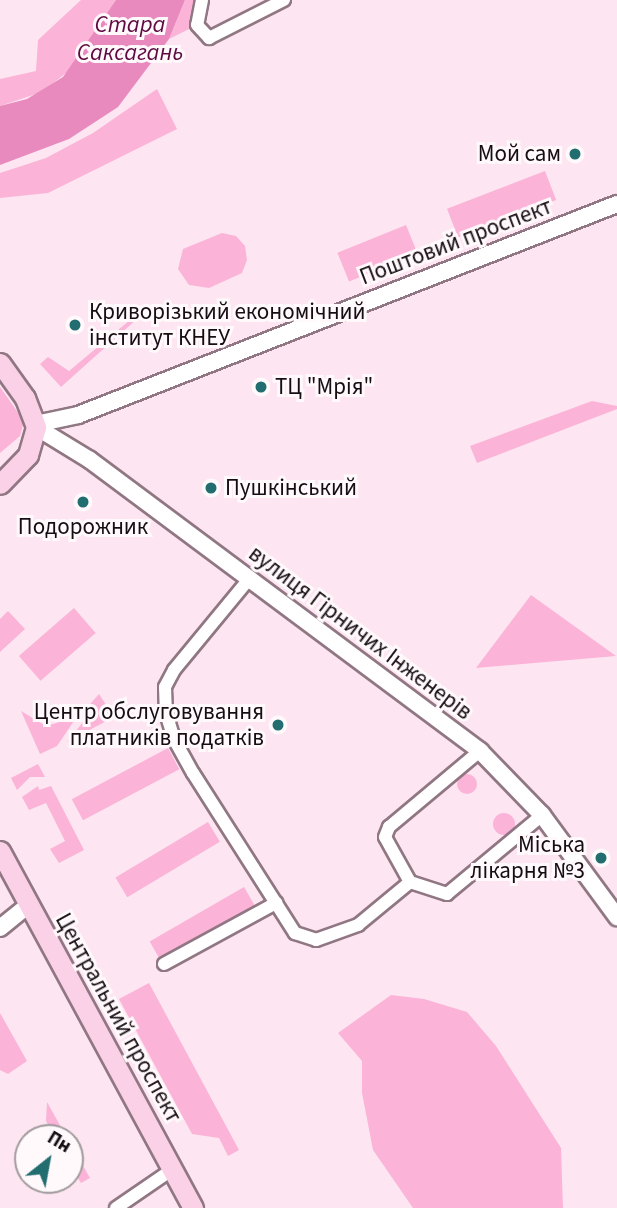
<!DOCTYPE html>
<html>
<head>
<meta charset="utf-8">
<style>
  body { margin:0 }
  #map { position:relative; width:617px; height:1208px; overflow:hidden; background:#fde6f1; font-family:"Source Sans 3",sans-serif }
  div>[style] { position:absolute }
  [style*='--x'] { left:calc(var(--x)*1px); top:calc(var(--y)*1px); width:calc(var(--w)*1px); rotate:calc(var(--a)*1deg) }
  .green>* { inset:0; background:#fbb3d8; transform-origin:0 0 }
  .round { border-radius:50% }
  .water>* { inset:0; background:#e88abd }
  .roads { filter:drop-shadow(2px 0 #907783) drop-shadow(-2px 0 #907783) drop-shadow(0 2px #907783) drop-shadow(0 -2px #907783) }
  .street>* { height:12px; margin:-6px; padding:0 6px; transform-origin:6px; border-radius:6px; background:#fff }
  .secondary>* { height:16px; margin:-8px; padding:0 8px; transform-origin:8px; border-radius:8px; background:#fff }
  .primary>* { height:19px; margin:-9.5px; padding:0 9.5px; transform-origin:9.5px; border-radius:9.5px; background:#fbd1e7 }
  .dots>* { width:19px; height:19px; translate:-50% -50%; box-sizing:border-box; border:4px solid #fff9fc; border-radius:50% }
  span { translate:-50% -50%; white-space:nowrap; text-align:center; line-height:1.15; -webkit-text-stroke:6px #fff9fc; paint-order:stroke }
  .poi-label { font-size:23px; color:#160d12 }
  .right { translate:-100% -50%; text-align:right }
  .left { translate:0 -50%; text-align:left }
  .street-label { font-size:23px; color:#160d12 }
  .water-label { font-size:24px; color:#5f0a41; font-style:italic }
  .north { position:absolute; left:14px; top:1124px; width:70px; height:70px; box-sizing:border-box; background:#fff9fc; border:2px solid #a29b9e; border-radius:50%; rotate:31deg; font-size:19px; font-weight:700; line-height:28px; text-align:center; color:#160d12 }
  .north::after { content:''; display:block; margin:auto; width:24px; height:32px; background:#216d6f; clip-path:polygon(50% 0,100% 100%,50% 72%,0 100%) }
</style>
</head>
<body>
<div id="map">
  <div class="green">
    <i style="clip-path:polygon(81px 0,116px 0,71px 69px,42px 92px,0 106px,0 79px,36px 71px,38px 40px)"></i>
    <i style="clip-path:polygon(185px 0,202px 0,197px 25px,169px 39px)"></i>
    <i style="clip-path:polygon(157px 89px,177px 129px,48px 193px,0 198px,0 173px,46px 158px,93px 133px)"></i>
    <i style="left:545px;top:171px;width:31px;height:105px;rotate:69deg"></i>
    <i style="left:406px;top:225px;width:31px;height:74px;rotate:68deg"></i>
    <i style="clip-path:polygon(222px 233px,236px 236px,245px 246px,247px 260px,242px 273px,209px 288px,189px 285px,178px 269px,183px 249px)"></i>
    <i style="clip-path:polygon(136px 315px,138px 318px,61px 387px,40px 364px,48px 357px,69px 371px)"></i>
    <i style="clip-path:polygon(0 387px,24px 421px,20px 436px,0 453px)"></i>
    <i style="clip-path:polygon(592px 401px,617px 406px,617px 409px,477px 463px,470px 446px)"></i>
    <i style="clip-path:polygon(531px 595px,616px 656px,476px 668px)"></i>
    <i style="left:74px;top:608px;width:33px;height:73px;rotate:49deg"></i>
    <i style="clip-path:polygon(8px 611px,25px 629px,0 652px,0 619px)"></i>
    <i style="clip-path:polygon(99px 694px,114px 717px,67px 742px,83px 722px,85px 710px)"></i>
    <i style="clip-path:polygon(21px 711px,46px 726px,73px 718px,74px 721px,57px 746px,40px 754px)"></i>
    <i style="left:168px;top:748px;width:24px;height:109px;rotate:62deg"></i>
    <i style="clip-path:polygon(38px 764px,45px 777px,30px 777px,17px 790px,11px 778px)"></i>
    <i class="round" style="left:457px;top:774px;width:20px;height:20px"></i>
    <i style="clip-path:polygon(38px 786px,39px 790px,51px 786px,84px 850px,59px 863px,50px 849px,65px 841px,46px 803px,29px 810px,22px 797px)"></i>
    <i class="round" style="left:493px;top:813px;width:22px;height:22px"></i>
    <i style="left:208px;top:822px;width:23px;height:108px;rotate:59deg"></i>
    <i style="left:244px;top:887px;width:24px;height:109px;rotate:60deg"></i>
    <i style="clip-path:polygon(149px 983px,239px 1150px,228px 1156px,219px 1138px,192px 1134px,119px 999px)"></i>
    <i style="clip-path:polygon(391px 995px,424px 999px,467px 1012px,496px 1046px,561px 1148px,563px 1208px,413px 1208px,373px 1150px,362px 1093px,362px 1061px,338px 1033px)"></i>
    <i style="clip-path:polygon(0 1013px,27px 1061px,8px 1074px,0 1070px)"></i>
    <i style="clip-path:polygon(47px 1102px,67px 1138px,55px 1138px,46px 1121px)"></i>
    <i style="clip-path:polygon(70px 1143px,90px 1178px,81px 1183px,70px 1165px)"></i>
  </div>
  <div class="water">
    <i style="clip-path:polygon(116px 0,185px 0,169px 39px,118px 107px,69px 139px,0 165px,0 106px,27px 99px,63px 77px)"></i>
  </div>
  <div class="roads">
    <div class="street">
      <i style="--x:202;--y:0;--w:25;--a:101"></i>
      <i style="--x:197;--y:25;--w:18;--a:47"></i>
      <i style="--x:209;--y:38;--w:84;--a:-26.9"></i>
      <i style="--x:249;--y:579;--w:118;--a:129.5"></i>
      <i style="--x:174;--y:670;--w:19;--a:118"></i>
      <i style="--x:165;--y:687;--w:26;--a:88"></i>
      <i style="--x:166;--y:713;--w:27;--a:73"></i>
      <i style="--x:174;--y:739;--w:39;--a:61"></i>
      <i style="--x:193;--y:773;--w:190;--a:57.5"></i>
      <i style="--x:295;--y:933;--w:22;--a:18"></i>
      <i style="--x:316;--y:940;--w:45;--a:-19.7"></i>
      <i style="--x:358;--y:925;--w:67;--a:-39.6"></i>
      <i style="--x:410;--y:882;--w:51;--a:-119.1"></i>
      <i style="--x:385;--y:837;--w:11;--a:-68"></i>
      <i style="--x:389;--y:827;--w:119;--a:-39.9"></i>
      <i style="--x:410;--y:882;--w:39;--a:18"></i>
      <i style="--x:447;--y:894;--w:124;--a:-39.7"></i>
      <i style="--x:164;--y:964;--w:128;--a:-28.6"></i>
      <i style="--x:116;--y:1208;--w:69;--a:-34.4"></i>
    </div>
    <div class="secondary">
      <i style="--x:36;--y:424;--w:43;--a:-12.1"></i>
      <i style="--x:78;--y:415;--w:579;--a:-21.38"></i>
      <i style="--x:36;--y:427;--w:63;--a:31.4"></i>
      <i style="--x:90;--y:460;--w:487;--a:36.7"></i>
      <i style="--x:480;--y:751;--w:89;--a:45.9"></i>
      <i style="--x:542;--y:815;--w:127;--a:53.7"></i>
      <i style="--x:0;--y:928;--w:36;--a:-39"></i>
    </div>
    <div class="primary">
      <i style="--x:0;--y:363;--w:43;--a:54.5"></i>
      <i style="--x:25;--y:398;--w:31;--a:69"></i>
      <i style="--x:36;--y:427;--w:29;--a:106"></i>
      <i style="--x:28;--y:455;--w:40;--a:134"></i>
      <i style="--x:0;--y:851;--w:406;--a:61.6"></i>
    </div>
  </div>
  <div class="dots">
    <i style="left:575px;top:154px;background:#216d6f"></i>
    <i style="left:75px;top:325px;background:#216d6f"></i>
    <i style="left:261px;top:387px;background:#216d6f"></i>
    <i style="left:211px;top:488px;background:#216d6f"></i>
    <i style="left:83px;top:502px;background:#216d6f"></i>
    <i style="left:278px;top:725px;background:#216d6f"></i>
    <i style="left:601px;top:858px;background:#216d6f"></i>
  </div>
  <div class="poi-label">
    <span class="right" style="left:561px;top:154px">Мой сам</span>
    <span class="left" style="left:89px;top:325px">Криворізький економічний<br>інститут КНЕУ</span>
    <span class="left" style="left:275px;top:387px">ТЦ "Мрія"</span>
    <span class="left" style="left:225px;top:488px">Пушкінський</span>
    <span style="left:83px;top:527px">Подорожник</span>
    <span class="right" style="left:264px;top:725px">Центр обслуговування<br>платників податків</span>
    <span class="right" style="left:585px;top:858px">Міська<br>лікарня №3</span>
  </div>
  <div class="street-label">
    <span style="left:456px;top:242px;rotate:-21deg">Поштовий проспект</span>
    <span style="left:360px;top:633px;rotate:37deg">вулиця Гірничих Інженерів</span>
    <span style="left:118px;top:1018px;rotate:61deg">Центральний проспект</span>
  </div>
  <div class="water-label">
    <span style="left:130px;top:39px">Стара<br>Саксагань</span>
  </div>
  <div class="north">Пн</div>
</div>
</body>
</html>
